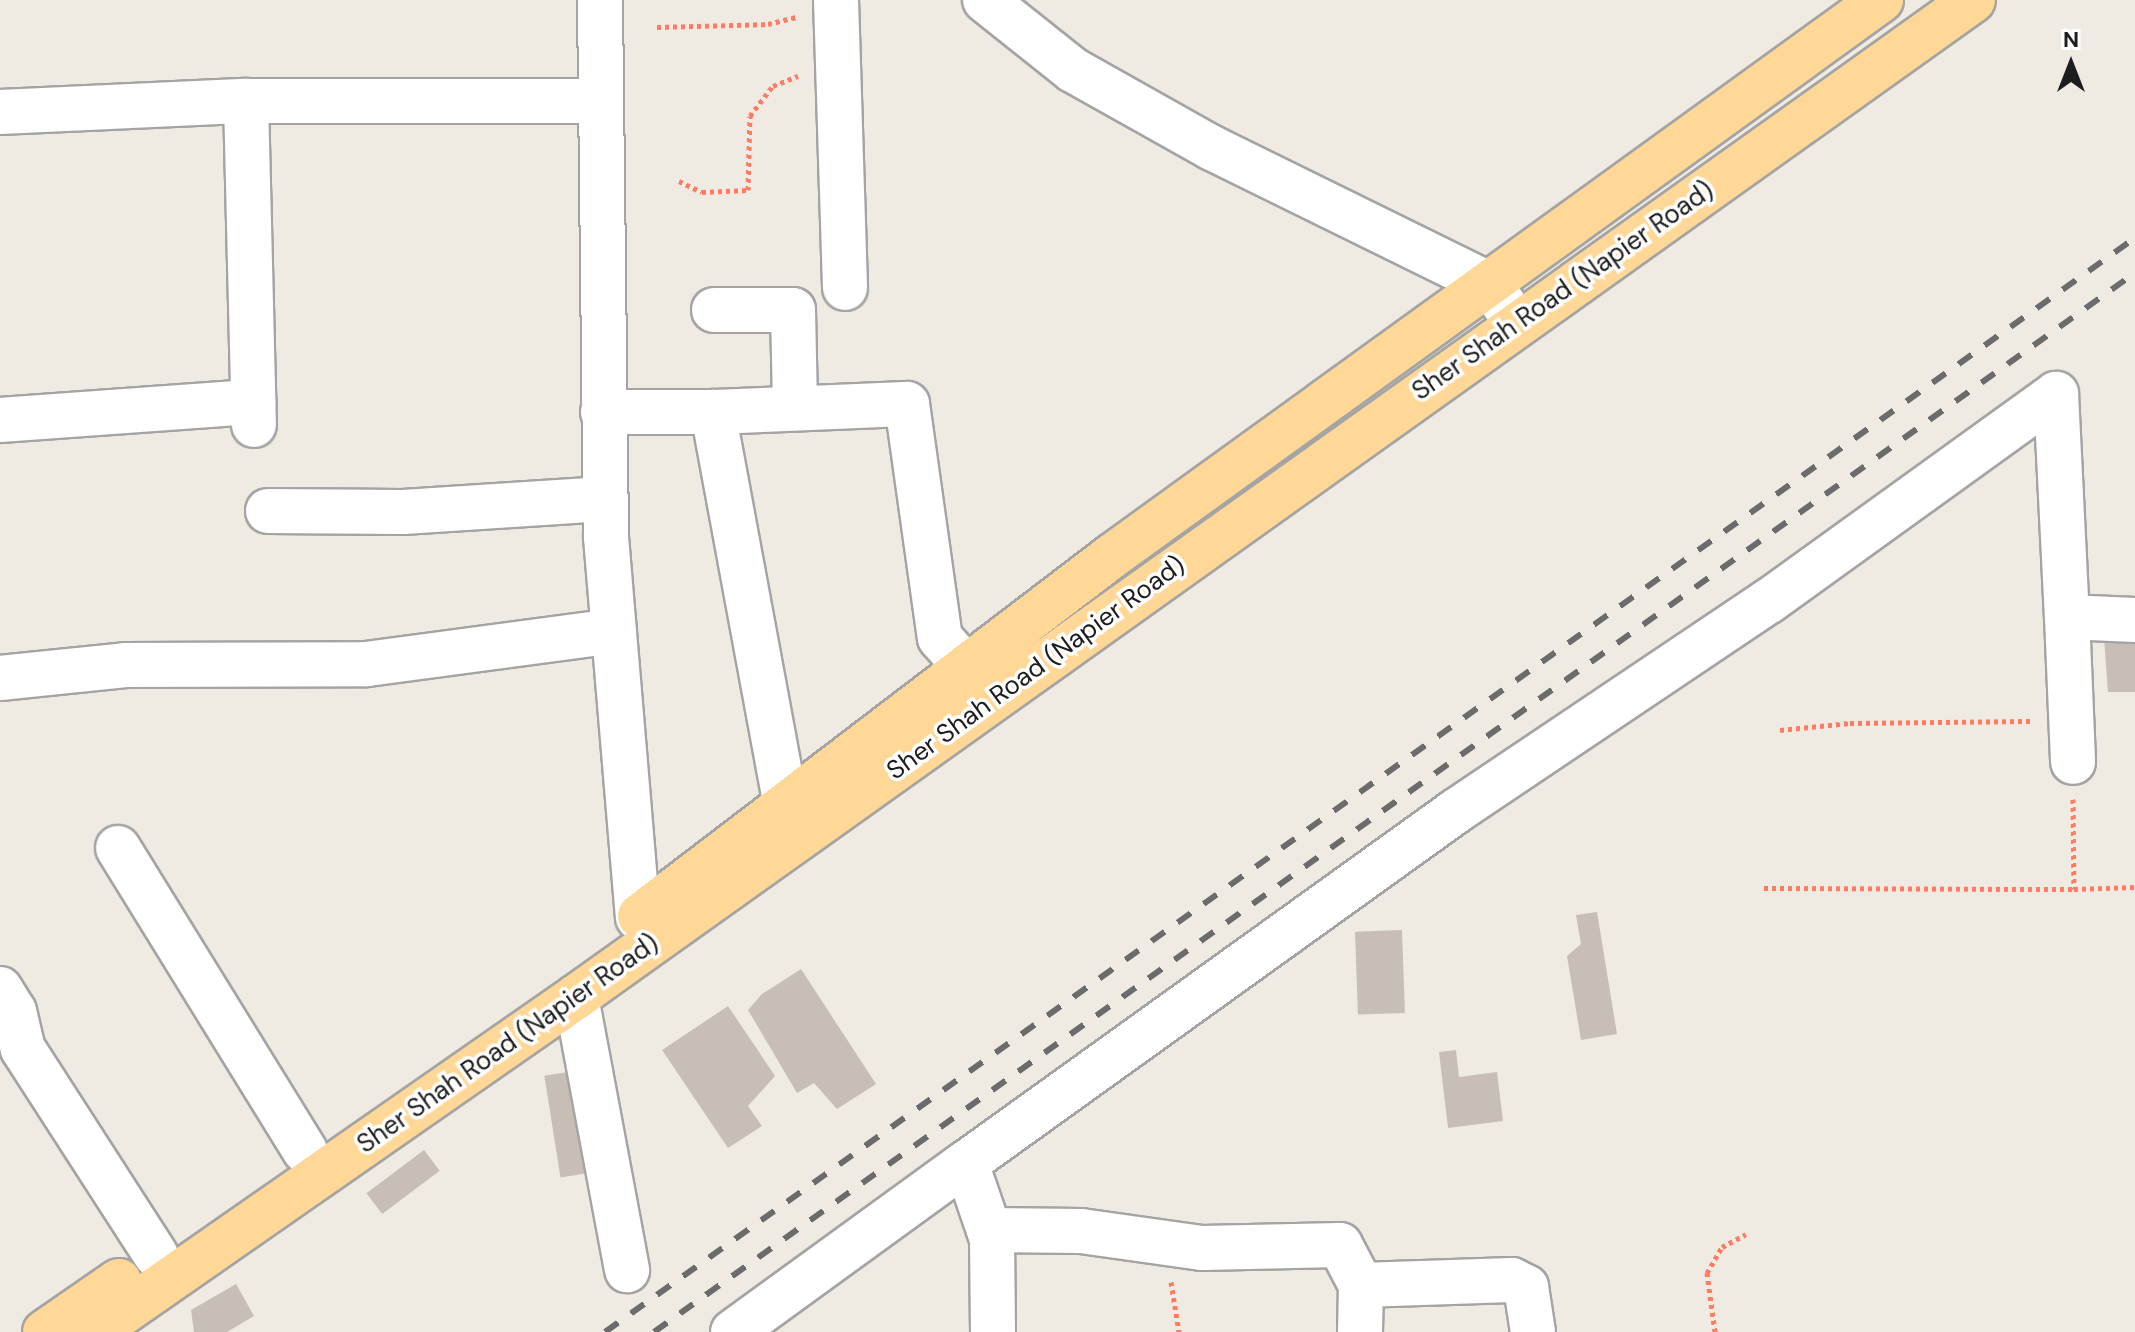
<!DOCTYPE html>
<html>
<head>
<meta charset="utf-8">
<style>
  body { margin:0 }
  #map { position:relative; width:2135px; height:1332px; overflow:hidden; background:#efebe2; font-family:"DM Sans",sans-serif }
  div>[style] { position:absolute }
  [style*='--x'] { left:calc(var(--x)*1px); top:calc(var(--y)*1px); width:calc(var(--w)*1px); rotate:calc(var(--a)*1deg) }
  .building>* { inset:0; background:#c7beb5; transform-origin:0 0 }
  .path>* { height:5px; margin-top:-2.5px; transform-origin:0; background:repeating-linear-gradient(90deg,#ff7c63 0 4px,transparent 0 8px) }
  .roads { filter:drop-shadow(2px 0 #a4a4a4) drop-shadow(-2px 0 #a4a4a4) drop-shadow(0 2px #a4a4a4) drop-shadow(0 -2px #a4a4a4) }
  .minor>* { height:44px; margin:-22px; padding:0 22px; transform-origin:22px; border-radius:22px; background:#fff }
  .major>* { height:44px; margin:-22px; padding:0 22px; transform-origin:22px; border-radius:22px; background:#ffd897 }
  .rail>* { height:6px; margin-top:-3px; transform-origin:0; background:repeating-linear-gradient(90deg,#6b6b6b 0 16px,transparent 0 32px) }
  span { translate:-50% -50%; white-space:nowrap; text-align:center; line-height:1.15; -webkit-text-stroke:7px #fff; paint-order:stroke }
  .street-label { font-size:26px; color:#1d1d1d }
  .north { position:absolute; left:2031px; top:24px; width:80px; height:80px; -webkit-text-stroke:6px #fff; paint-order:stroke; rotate:0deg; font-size:22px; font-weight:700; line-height:32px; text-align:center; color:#1d1d1d }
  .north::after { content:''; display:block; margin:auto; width:28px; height:36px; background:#1d1d1d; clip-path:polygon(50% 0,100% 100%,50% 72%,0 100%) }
</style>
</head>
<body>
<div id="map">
  <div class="building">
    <i style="clip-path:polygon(2135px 610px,2135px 692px,2108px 692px,2102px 611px)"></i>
    <i style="clip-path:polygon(1597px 912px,1617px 1034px,1581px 1040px,1567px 956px,1581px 944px,1576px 915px)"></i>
    <i style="left:1402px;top:930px;width:83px;height:47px;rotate:88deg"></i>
    <i style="clip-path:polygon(801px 969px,876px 1084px,837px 1109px,814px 1083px,797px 1093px,748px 1010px,762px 994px)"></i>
    <i style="clip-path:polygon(728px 1006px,775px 1076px,748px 1106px,762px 1126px,728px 1148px,662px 1050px)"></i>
    <i style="clip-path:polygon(1456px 1050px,1459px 1077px,1497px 1072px,1503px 1121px,1448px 1128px,1439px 1052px)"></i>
    <i style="left:574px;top:1071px;width:103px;height:30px;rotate:81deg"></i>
    <i style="left:424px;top:1150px;width:26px;height:72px;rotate:53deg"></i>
    <i style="clip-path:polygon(236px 1284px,254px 1316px,227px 1332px,194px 1332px,191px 1310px)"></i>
  </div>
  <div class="path">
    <i style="--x:657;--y:27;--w:111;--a:-1.5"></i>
    <i style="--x:768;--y:24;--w:29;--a:-14"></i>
    <i style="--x:679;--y:181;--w:25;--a:26"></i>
    <i style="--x:702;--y:192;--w:46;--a:-2.5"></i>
    <i style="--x:748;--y:190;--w:74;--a:-88.5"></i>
    <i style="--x:750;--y:116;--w:38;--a:-53"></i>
    <i style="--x:773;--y:86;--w:27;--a:-22"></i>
    <i style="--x:1780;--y:730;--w:70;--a:-5.7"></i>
    <i style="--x:1850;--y:723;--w:180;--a:-0.6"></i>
    <i style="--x:2073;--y:799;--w:90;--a:89.4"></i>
    <i style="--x:2074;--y:889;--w:61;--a:-1.9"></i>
    <i style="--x:1764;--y:888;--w:310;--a:0.2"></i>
    <i style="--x:1171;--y:1282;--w:51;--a:80.9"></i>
    <i style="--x:1715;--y:1332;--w:60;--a:-97.7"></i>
    <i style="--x:1707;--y:1273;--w:30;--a:-60"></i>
    <i style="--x:1722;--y:1247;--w:27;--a:-28"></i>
  </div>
  <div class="roads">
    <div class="minor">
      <i style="--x:600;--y:0;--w:537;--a:89.36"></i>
      <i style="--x:606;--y:537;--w:382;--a:85.2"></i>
      <i style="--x:836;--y:0;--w:288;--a:88.2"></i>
      <i style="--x:985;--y:0;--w:112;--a:38.5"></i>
      <i style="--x:1073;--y:70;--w:159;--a:29.3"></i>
      <i style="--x:1212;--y:148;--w:310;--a:26.2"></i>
      <i style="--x:1490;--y:285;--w:47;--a:54.6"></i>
      <i style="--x:246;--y:101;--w:324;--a:88.6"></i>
      <i style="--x:0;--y:112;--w:246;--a:-2.6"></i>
      <i style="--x:246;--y:101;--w:355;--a:0"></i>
      <i style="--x:714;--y:310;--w:79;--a:0"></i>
      <i style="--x:793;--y:310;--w:98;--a:88.8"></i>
      <i style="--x:2056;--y:394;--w:223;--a:87.2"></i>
      <i style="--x:2067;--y:617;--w:68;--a:2.5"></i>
      <i style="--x:603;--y:412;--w:110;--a:0"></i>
      <i style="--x:713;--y:412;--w:400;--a:79.5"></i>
      <i style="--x:713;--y:412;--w:194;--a:-2.4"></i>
      <i style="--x:907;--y:404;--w:236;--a:82"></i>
      <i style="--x:940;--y:638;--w:39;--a:48"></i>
      <i style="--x:0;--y:420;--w:254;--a:-4.1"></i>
      <i style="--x:268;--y:511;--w:135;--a:0.4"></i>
      <i style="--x:403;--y:512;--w:202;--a:-3.7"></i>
      <i style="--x:2067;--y:617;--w:145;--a:87.6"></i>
      <i style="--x:0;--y:678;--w:126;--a:-5.9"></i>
      <i style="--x:125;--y:665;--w:242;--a:-0.2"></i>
      <i style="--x:367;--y:664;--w:249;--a:-7.6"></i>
      <i style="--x:118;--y:848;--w:356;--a:58.3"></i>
      <i style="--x:0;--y:989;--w:26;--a:58"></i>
      <i style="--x:14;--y:1011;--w:39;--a:77"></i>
      <i style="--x:23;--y:1049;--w:245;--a:57.2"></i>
      <i style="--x:576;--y:997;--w:278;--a:79.4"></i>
      <i style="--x:989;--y:1230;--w:92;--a:0.6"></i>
      <i style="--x:1081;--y:1231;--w:122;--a:8"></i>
      <i style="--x:1202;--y:1248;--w:138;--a:-1.2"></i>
      <i style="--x:1340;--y:1245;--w:45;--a:62.3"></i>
      <i style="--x:1361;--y:1285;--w:151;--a:-1.9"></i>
      <i style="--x:1512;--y:1280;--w:16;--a:27"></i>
      <i style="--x:1526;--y:1287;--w:46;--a:81.2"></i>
      <i style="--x:733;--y:1332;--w:288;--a:-36"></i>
      <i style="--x:993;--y:1332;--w:93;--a:-90.6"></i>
      <i style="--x:992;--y:1239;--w:80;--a:-108.9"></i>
      <i style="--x:966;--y:1163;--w:603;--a:-35.69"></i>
      <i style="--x:1456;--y:811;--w:377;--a:-33.9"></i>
      <i style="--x:1769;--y:601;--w:354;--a:-35.8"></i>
      <i style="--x:1360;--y:1332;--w:47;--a:-88.8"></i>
    </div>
    <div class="major">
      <i style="--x:640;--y:916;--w:594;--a:-37.33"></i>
      <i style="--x:1112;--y:556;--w:949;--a:-35.87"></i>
      <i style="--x:45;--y:1332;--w:90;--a:-34.6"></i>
      <i style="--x:95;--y:1332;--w:586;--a:-34.86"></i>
      <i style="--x:576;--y:997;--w:1716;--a:-35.51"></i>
    </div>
  </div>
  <div class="rail">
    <i style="--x:605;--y:1332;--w:1881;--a:-35.57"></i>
    <i style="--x:654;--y:1332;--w:1821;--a:-35.57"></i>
  </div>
  <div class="street-label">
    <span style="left:1563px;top:291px;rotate:-35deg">Sher Shah Road (Napier Road)</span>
    <span style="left:1036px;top:668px;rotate:-36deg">Sher Shah Road (Napier Road)</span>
    <span style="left:508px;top:1044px;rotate:-35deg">Sher Shah Road (Napier Road)</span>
  </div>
  <div class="north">N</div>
</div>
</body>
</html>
